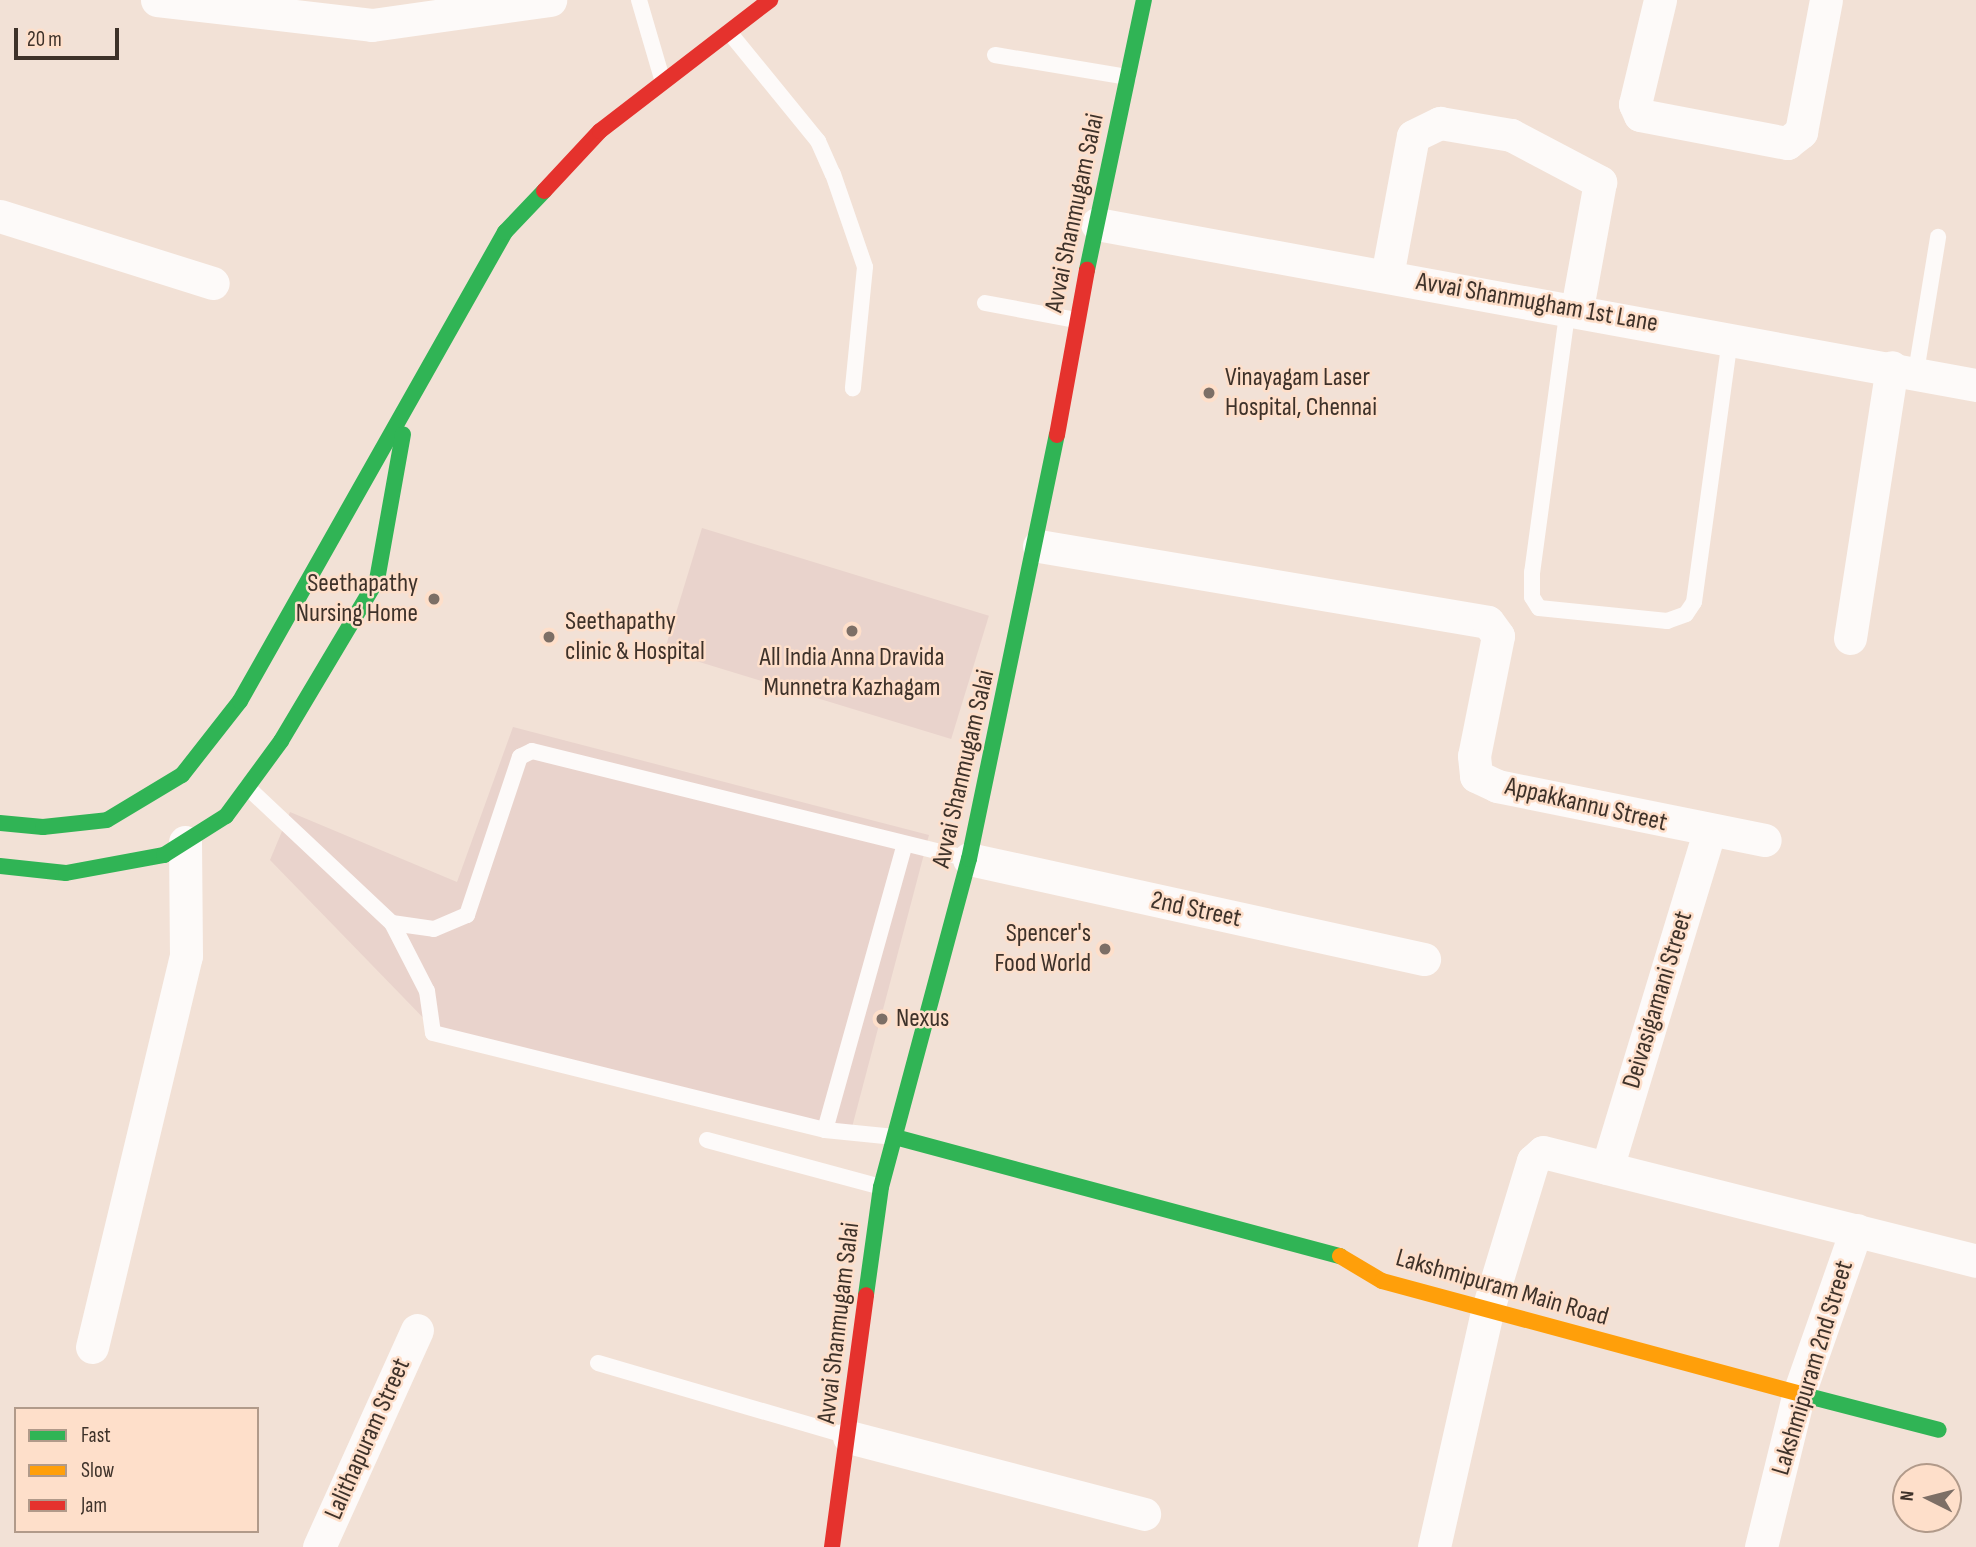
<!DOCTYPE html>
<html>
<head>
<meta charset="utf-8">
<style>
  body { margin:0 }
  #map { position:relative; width:1976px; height:1547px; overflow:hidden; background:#f2e1d6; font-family:"Sofia Sans Condensed",sans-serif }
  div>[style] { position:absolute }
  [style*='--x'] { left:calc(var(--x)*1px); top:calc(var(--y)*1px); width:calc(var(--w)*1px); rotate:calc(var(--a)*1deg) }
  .commercial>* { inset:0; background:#e9d3cc; transform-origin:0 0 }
  .lane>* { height:16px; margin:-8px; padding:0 8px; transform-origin:8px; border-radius:8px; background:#fdfaf9 }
  .street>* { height:33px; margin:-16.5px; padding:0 16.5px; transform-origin:16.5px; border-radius:16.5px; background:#fdfaf9 }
  .fast>* { height:16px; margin:-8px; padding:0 8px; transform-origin:8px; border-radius:8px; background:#30b455 }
  .slow>* { height:16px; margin:-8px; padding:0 8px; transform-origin:8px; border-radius:8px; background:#ff9f0a }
  .jam>* { height:16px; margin:-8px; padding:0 8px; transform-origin:8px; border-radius:8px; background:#e5322d }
  .dots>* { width:19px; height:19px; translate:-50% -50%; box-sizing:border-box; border:4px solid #fedfca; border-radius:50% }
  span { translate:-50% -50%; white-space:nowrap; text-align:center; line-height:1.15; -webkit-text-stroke:5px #fedfca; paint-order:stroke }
  .street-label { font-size:26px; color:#3e322a }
  .poi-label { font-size:26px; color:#3e322a }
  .left { translate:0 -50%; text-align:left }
  .right { translate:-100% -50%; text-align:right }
  .legend { position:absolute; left:14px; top:1407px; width:245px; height:126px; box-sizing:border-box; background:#fedfca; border:2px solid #b19a8a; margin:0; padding:9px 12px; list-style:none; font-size:21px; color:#3e322a }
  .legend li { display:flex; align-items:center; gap:14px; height:35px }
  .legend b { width:35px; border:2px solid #b19a8a }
  .north { position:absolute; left:1892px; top:1463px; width:70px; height:70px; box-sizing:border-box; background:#fedfca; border:2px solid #b19a8a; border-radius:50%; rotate:276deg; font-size:19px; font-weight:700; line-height:28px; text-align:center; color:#3e322a }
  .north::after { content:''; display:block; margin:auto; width:24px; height:32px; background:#7d6f66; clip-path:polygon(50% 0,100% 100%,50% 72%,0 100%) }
  .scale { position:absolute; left:14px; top:28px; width:105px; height:32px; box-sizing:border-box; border:4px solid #3e322a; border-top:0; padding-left:9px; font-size:21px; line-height:24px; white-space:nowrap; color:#3e322a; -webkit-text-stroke:5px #fedfca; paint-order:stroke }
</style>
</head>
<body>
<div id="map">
  <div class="commercial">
    <i style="left:702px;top:528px;width:300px;height:129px;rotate:17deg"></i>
    <i style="clip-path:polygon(513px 727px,929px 835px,851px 1131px,436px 1031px,270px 860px,290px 812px,457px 882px)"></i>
  </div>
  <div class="lane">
    <i style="--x:639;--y:0;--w:85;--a:73.7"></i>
    <i style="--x:729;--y:32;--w:141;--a:50.8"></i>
    <i style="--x:818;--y:141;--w:36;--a:66"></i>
    <i style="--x:833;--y:174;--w:98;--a:71"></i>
    <i style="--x:865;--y:267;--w:122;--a:95.7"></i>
    <i style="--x:995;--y:55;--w:135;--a:9.4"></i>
    <i style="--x:985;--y:303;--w:93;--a:10.6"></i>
    <i style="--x:1568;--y:307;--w:267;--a:97.7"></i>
    <i style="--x:1532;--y:572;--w:25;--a:90"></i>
    <i style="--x:1532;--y:597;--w:13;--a:58"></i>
    <i style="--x:1539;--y:608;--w:129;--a:5.8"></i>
    <i style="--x:1667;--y:621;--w:20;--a:-20"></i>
    <i style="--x:1686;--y:614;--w:14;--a:-56"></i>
    <i style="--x:1694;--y:602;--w:266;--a:-82.2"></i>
    <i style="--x:1916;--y:372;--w:137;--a:-80.7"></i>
    <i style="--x:247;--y:787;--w:199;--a:43.2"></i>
    <i style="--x:392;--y:923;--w:42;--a:8.1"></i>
    <i style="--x:434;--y:929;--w:36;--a:-23"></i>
    <i style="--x:467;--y:915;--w:167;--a:-71.5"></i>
    <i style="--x:520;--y:757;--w:13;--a:-27"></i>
    <i style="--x:532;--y:751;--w:450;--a:13.9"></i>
    <i style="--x:392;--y:923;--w:76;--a:62.8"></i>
    <i style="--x:427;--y:991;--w:42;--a:81.9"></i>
    <i style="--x:433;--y:1033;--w:404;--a:13.9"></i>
    <i style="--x:825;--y:1130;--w:297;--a:-74.4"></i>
    <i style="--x:825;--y:1130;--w:70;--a:5.7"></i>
    <i style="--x:707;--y:1140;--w:180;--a:15.1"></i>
    <i style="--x:598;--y:1363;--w:259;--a:16.3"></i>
  </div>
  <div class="street">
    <i style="--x:157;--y:0;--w:216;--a:6.6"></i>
    <i style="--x:372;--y:25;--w:180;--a:-8"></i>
    <i style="--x:1660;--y:0;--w:107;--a:103.5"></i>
    <i style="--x:1635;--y:104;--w:12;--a:66"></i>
    <i style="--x:1640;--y:115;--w:150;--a:10.8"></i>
    <i style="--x:1787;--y:143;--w:18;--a:-38"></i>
    <i style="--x:1801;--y:132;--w:134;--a:-79.3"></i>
    <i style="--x:0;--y:216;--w:223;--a:17.5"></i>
    <i style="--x:1097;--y:224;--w:894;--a:10.38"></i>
    <i style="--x:1387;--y:276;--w:142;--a:-79.5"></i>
    <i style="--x:1413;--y:136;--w:30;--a:-26"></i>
    <i style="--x:1440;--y:123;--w:72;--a:9.6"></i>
    <i style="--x:1511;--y:135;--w:101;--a:27.8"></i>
    <i style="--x:1600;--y:182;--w:129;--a:100.3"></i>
    <i style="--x:1039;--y:546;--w:455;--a:9.6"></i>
    <i style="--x:1488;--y:622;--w:17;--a:54"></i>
    <i style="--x:1498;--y:636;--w:122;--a:101.3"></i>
    <i style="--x:1474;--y:756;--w:20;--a:84"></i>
    <i style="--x:1476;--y:776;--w:23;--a:25"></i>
    <i style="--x:1497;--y:786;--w:273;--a:11.4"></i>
    <i style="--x:1850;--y:638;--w:274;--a:-81.2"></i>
    <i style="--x:969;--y:859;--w:466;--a:12.4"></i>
    <i style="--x:1607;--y:1168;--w:350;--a:-73.1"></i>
    <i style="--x:92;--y:1347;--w:402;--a:-76.5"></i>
    <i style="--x:186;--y:956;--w:114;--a:-90.5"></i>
    <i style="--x:849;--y:1437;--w:305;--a:14.6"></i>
    <i style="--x:319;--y:1547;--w:238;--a:-65.7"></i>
    <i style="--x:1434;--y:1547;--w:241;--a:-77.3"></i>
    <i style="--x:1487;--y:1312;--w:158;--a:-73.1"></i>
    <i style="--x:1533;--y:1161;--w:13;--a:-42"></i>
    <i style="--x:1543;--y:1152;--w:447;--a:14.1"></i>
    <i style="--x:1761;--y:1547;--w:155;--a:-76.2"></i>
    <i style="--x:1798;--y:1396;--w:176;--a:-70.7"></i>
  </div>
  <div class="fast">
    <i style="--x:1087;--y:270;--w:276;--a:-78.1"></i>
    <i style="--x:0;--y:823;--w:43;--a:5.3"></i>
    <i style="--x:43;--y:827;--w:64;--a:-6.2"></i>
    <i style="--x:107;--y:820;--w:87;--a:-31"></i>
    <i style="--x:182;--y:775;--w:94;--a:-51.9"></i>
    <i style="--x:240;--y:701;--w:539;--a:-60.53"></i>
    <i style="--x:505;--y:232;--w:57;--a:-46.4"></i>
    <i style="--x:0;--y:866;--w:66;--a:6.1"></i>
    <i style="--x:66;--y:873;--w:100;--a:-10.4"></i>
    <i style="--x:164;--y:855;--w:73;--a:-32.2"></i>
    <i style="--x:226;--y:816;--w:93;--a:-53.7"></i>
    <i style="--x:281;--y:741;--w:187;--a:-59.2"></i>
    <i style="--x:377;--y:580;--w:148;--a:-79.9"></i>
    <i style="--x:895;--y:1137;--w:461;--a:15"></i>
    <i style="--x:866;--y:1295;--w:109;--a:-82.1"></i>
    <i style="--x:881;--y:1187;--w:340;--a:-75"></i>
    <i style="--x:969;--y:859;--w:433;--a:-78.3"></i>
    <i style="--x:1804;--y:1395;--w:139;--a:14.5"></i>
  </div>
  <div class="slow">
    <i style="--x:1340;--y:1256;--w:49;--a:30.8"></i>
    <i style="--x:1382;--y:1281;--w:437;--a:15.1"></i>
  </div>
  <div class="jam">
    <i style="--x:544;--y:191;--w:82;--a:-47"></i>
    <i style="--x:600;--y:131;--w:215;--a:-37.6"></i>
    <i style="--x:1057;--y:435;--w:168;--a:-79.7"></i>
    <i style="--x:832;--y:1547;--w:254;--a:-82.3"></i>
  </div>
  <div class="dots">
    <i style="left:1209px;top:393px;background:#7d6f66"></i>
    <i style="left:434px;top:599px;background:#7d6f66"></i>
    <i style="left:852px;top:631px;background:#7d6f66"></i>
    <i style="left:549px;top:637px;background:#7d6f66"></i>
    <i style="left:1105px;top:949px;background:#7d6f66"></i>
    <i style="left:882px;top:1019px;background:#7d6f66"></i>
  </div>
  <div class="street-label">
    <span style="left:1075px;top:213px;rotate:-78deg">Avvai Shanmugam Salai</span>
    <span style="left:1537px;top:303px;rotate:10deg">Avvai Shanmugham 1st Lane</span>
    <span style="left:964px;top:769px;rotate:-77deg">Avvai Shanmugam Salai</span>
    <span style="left:1586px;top:805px;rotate:13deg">Appakkannu Street</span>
    <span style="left:1196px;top:910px;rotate:12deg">2nd Street</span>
    <span style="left:1658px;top:1000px;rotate:-73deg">Deivasigamani Street</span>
    <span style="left:1502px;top:1288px;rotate:16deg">Lakshmipuram Main Road</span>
    <span style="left:839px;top:1323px;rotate:-83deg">Avvai Shanmugam Salai</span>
    <span style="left:1813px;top:1368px;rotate:-73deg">Lakshmipuram 2nd Street</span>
    <span style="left:368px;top:1439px;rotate:-66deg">Lalithapuram Street</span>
  </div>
  <div class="poi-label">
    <span class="left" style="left:1225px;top:393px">Vinayagam Laser<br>Hospital, Chennai</span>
    <span class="right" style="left:418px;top:599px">Seethapathy<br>Nursing Home</span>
    <span class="left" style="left:565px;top:637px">Seethapathy<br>clinic &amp; Hospital</span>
    <span style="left:852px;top:673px">All India Anna Dravida<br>Munnetra Kazhagam</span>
    <span class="right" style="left:1091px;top:949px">Spencer's<br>Food World</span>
    <span class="left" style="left:896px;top:1019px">Nexus</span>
  </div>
  <ul class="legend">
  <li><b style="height:9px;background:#30b455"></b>Fast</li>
  <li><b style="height:9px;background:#ff9f0a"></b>Slow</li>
  <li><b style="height:9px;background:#e5322d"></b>Jam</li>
  </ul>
  <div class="north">N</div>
  <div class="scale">20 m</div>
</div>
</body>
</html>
